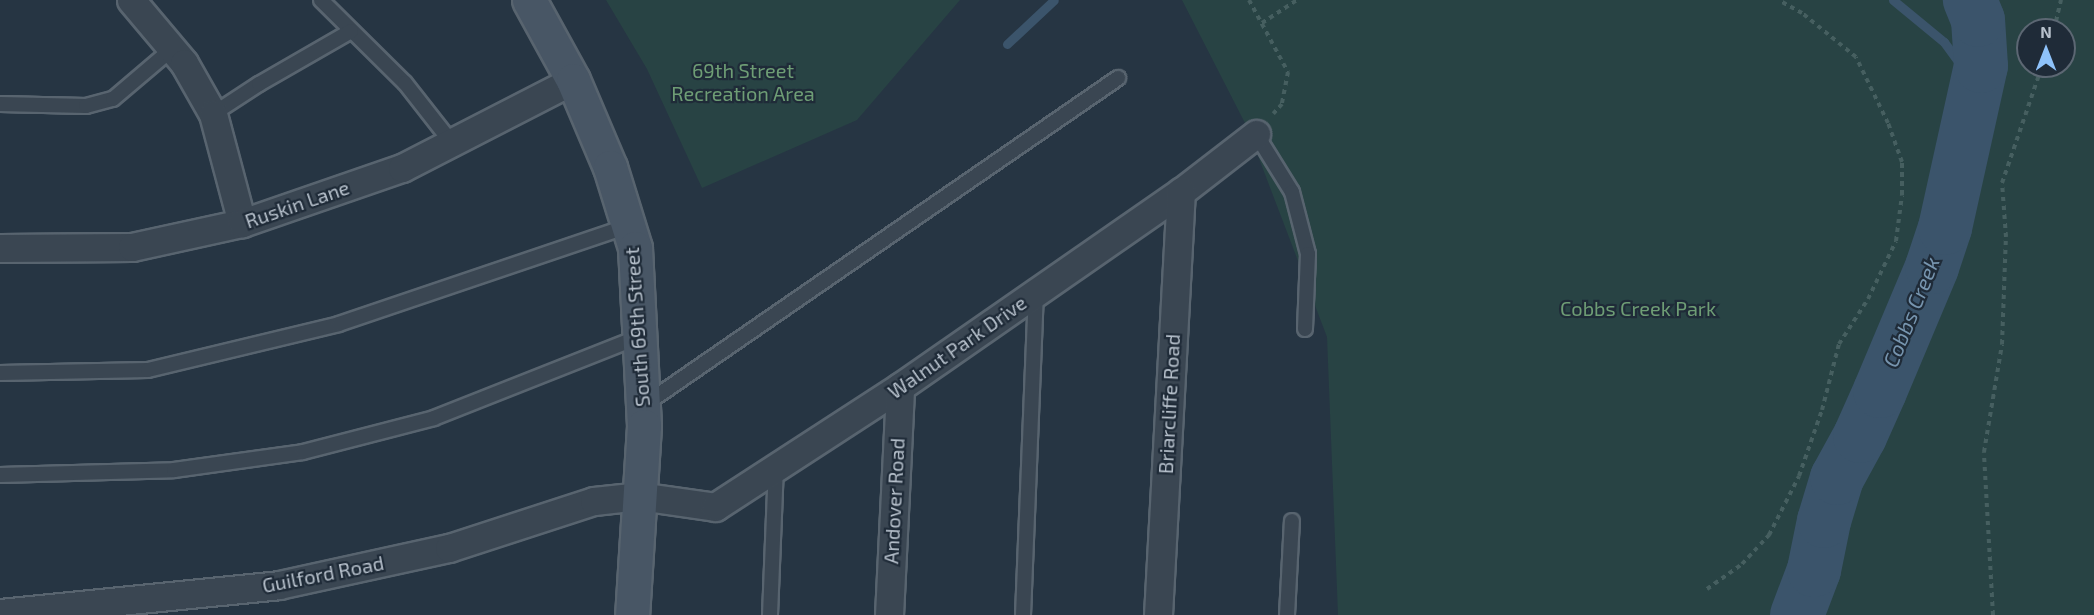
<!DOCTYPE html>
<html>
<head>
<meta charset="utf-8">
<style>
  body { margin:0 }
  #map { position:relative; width:2094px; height:615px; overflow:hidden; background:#263543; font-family:"Exo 2",sans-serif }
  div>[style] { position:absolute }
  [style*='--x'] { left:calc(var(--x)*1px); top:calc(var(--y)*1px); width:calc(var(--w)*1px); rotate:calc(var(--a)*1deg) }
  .green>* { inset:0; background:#284344 }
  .stream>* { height:9px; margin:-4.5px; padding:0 4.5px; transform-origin:4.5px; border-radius:4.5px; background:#3b546b }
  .river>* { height:54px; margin:-27px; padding:0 27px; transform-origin:27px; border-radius:27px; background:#3b546b }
  .path>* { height:4px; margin-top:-2px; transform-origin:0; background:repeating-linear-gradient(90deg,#465f60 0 4.5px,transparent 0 9px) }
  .roads { filter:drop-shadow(2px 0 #58646f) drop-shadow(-2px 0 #58646f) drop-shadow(0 2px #58646f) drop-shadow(0 -2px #58646f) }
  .service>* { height:14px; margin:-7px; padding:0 7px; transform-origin:7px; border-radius:7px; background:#3a4652 }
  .minor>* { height:27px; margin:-13.5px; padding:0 13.5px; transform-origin:13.5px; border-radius:13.5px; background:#3a4652 }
  .secondary>* { height:33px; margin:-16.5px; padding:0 16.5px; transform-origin:16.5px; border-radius:16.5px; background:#485665 }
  span { translate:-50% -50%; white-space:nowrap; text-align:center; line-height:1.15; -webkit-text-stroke:4.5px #1f2b38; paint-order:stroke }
  .park-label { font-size:20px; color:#6e9d75 }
  .street-label { font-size:20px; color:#b7c1cc }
  .water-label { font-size:21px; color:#7795af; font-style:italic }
  .north { position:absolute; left:2016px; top:18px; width:60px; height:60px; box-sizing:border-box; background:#1f2b38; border:2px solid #5c6773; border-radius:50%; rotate:0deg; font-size:16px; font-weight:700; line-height:24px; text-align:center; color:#b7c1cc }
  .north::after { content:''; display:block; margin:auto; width:21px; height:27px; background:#8ec2fa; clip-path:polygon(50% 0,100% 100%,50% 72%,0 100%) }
</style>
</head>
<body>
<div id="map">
  <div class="green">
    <i style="clip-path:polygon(606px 0,960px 0,857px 120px,702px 188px,647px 69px)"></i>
    <i style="clip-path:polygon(evenodd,1182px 0,2094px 0,2094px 615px,1338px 615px,1327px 337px,1247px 127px,1182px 0,2028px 30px,2064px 30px,2064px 66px,2028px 66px,2028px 30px)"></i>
  </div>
  <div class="stream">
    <i style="--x:1893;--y:0;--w:66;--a:39.5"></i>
    <i style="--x:1944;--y:42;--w:54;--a:54"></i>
    <i style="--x:1007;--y:44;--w:64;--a:-43.1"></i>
  </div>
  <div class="river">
    <i style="--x:1797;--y:615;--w:48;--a:-69.3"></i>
    <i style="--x:1814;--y:570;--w:50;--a:-78.5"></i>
    <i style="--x:1824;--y:521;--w:45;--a:-73.2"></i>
    <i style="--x:1837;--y:478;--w:48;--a:-61.3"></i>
    <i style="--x:1860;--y:436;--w:49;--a:-66"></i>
    <i style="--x:1880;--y:391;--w:134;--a:-67.2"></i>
    <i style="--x:1932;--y:267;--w:41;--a:-71.6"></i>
    <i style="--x:1945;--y:228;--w:166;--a:-77.5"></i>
    <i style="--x:1981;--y:66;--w:46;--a:-93.7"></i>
    <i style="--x:1978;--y:20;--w:22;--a:-112"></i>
  </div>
  <div class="path">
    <i style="--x:1249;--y:0;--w:82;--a:61.6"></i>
    <i style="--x:1288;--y:72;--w:33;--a:101"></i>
    <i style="--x:1282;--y:104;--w:13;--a:132"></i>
    <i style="--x:1262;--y:23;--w:42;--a:-33.3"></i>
    <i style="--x:2054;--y:30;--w:31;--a:-77"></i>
    <i style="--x:1707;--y:589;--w:43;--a:-35.5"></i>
    <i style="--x:1742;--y:564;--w:40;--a:-47"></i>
    <i style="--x:1769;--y:535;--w:66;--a:-63"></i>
    <i style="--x:1799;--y:476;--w:70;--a:-70.8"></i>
    <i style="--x:1822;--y:410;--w:68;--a:-75.6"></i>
    <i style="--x:1839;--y:344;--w:54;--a:-57.2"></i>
    <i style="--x:1868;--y:299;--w:64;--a:-64.2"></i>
    <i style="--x:1896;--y:241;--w:46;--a:-82.6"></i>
    <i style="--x:1902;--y:195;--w:33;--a:-90"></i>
    <i style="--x:1902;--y:162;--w:41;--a:-109.7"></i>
    <i style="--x:1888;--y:123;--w:73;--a:-115.9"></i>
    <i style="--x:1856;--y:57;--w:70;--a:-140.8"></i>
    <i style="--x:1802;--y:13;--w:26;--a:-151"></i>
    <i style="--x:1993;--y:615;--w:163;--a:-93.2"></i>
    <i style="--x:1984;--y:452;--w:109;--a:-80.5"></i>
    <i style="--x:2002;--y:344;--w:107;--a:-87.9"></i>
    <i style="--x:2006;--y:237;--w:54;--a:-94.2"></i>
    <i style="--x:2002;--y:183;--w:124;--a:-71.1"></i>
  </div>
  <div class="roads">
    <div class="service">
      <i style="--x:321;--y:0;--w:118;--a:44.7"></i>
      <i style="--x:405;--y:83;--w:76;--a:51.9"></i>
      <i style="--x:0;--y:104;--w:86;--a:1.3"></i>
      <i style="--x:86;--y:106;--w:28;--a:-15"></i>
      <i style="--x:113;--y:99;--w:77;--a:-40.3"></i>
      <i style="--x:213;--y:114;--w:55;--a:-33.1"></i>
      <i style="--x:259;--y:84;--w:106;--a:-29.9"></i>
      <i style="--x:1256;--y:134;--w:68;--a:58.2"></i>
      <i style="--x:1292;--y:192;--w:64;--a:75.5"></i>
      <i style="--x:1308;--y:254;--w:75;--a:92.3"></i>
      <i style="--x:0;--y:373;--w:148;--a:-1.2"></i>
      <i style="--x:148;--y:370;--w:196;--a:-13.5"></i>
      <i style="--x:339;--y:324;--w:305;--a:-18.7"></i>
      <i style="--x:644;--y:405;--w:576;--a:-34.6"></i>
      <i style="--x:0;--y:475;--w:174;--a:-1.6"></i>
      <i style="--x:174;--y:470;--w:130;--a:-7.9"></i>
      <i style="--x:303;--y:452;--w:135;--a:-14.5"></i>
      <i style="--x:434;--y:418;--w:220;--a:-21.6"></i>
      <i style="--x:770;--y:615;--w:147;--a:-87.7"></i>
      <i style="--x:1023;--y:615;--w:322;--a:-87.7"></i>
      <i style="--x:1287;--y:615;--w:94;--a:-87"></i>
    </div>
    <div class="minor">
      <i style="--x:131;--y:0;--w:82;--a:49.9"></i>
      <i style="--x:184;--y:63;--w:59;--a:60.4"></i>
      <i style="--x:213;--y:114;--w:113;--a:75.1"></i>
      <i style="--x:0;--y:248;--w:132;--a:-0.4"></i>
      <i style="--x:132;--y:247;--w:113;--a:-12.3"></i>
      <i style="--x:242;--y:223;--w:169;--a:-19"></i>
      <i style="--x:402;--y:168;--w:192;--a:-27.2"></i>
      <i style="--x:0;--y:613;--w:280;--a:-5.7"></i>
      <i style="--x:279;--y:585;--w:174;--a:-12.3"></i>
      <i style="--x:449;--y:548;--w:152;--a:-18"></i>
      <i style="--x:594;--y:501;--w:45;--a:-6.3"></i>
      <i style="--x:639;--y:496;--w:77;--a:8.2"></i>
      <i style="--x:715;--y:507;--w:221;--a:-33"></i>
      <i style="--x:900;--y:387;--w:342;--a:-34.8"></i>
      <i style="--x:1181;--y:192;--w:95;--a:-37.7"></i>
      <i style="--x:889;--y:615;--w:228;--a:-87.2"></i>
      <i style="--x:1158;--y:615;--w:424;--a:-86.9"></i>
    </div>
    <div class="secondary">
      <i style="--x:529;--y:0;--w:91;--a:61.2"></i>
      <i style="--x:573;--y:80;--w:95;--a:67"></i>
      <i style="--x:610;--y:167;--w:85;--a:72.8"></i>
      <i style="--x:635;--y:248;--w:178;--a:87.1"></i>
      <i style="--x:644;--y:426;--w:189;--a:93.6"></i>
    </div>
  </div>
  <div class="park-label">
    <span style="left:743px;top:82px">69th Street<br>Recreation Area</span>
    <span style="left:1638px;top:308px">Cobbs Creek Park</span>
  </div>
  <div class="street-label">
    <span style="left:297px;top:204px;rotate:-19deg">Ruskin Lane</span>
    <span style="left:637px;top:327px;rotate:-94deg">South 69th Street</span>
    <span style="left:957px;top:347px;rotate:-35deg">Walnut Park Drive</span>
    <span style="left:1169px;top:404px;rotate:-87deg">Briarcliffe Road</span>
    <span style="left:894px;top:501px;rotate:-87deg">Andover Road</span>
    <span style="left:323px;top:574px;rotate:-11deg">Guilford Road</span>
  </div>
  <div class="water-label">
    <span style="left:1911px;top:312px;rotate:-68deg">Cobbs Creek</span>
  </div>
  <div class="north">N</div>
</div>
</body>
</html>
